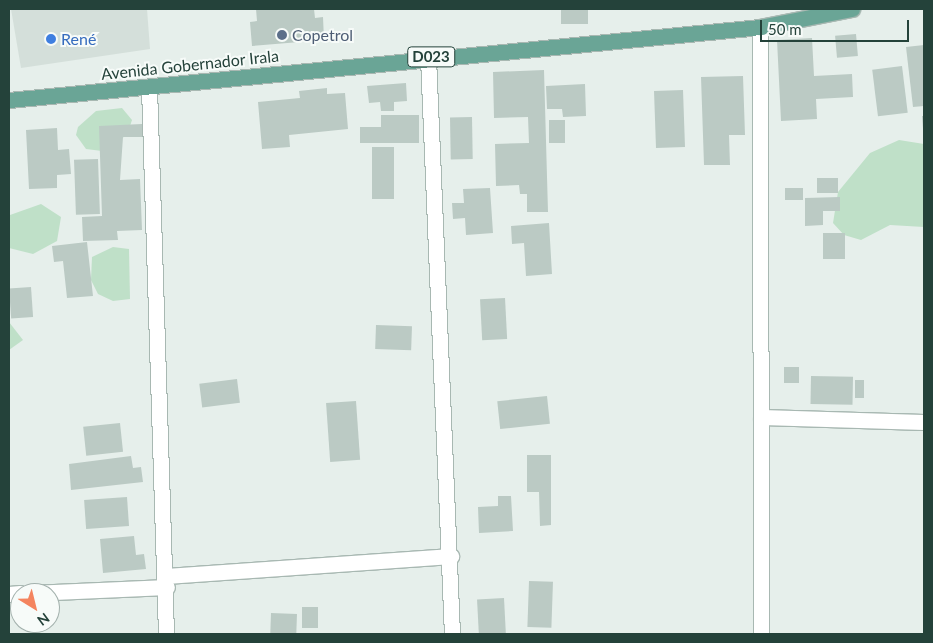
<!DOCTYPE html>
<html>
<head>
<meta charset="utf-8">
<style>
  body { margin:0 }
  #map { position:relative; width:933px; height:643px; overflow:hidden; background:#e6efeb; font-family:Lato,sans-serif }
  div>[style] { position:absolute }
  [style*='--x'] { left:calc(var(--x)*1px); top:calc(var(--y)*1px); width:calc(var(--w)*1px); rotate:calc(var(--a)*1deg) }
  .built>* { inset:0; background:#d4dfda }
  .green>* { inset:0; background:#bfe0c8 }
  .building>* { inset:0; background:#bbcac4; transform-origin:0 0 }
  .roads { filter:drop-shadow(1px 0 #a8b8b2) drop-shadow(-1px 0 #a8b8b2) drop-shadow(0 1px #a8b8b2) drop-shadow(0 -1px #a8b8b2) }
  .street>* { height:15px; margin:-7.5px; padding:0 7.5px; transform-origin:7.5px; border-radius:7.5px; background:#fff }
  .primary>* { height:15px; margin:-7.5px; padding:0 7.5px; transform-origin:7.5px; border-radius:7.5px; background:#6aa596 }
  .dots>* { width:14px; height:14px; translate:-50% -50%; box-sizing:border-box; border:2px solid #f7fbf9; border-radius:50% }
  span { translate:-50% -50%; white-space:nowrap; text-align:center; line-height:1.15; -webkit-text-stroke:4px #f7fbf9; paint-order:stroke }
  .shield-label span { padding:1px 4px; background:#f7fbf9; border:1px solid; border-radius:4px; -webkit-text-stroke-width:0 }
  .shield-label { font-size:15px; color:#24423a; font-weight:700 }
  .service-label { font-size:16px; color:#4e5e75 }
  .left { translate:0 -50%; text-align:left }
  .shop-label { font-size:16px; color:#366cbe }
  .street-label { font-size:16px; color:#24423a }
  .frame { position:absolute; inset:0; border:10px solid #24423a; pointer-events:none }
  .north { position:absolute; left:10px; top:583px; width:50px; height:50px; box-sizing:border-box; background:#f7fbf9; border:1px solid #a3b1ad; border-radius:50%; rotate:144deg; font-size:14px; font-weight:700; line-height:20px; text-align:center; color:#24423a }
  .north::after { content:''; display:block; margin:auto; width:18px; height:22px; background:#f4845f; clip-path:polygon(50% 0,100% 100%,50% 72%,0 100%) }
  .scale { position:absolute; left:760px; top:20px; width:149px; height:22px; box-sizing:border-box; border:2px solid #24423a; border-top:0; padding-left:6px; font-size:15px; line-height:18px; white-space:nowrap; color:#24423a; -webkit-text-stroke:4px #f7fbf9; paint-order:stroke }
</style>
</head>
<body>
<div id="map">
  <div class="built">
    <i style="clip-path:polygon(11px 9px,147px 9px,150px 49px,21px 68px)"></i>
  </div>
  <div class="green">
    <i style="clip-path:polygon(122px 108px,132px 120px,127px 135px,102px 151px,86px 149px,76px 135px,78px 127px,96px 111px)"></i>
    <i style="clip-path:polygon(899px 140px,924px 144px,924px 227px,890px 225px,861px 240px,844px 235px,833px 223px,838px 192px,870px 153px)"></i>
    <i style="clip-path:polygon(41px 204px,61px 217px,57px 241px,33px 254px,9px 248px,10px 215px)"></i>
    <i style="clip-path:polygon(113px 247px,129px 249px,130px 299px,113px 301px,98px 294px,91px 280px,92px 257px)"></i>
    <i style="clip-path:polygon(9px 322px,23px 340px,9px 350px)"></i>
  </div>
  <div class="building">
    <i style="clip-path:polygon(256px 9px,314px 9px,315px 18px,323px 17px,324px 40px,252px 46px,250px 22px,257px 21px)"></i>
    <i style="left:561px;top:9px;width:27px;height:15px"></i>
    <i style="left:856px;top:34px;width:22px;height:21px;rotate:85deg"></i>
    <i style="clip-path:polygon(812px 38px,814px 76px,852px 74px,853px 97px,816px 99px,817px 119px,781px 121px,777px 40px)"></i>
    <i style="clip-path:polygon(924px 45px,924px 106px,913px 107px,906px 47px)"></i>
    <i style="left:902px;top:66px;width:47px;height:30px;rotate:83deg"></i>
    <i style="clip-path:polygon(544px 70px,548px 212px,527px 212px,527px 194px,520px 194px,519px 185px,496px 186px,495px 144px,529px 143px,528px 117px,494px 118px,493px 72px)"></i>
    <i style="clip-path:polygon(743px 76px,745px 135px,729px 135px,730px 165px,704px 165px,701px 77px)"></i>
    <i style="clip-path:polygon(406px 83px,407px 101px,394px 102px,394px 111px,381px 111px,380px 102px,369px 103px,367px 86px)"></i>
    <i style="clip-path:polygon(585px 84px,586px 116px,563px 117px,562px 109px,547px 109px,546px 86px)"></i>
    <i style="clip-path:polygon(327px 88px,327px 94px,345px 93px,348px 129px,289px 135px,290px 147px,262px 149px,258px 102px,300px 98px,299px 91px)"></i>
    <i style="left:683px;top:90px;width:57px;height:29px;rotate:88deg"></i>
    <i style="clip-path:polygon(381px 115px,419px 115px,419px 143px,360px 143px,360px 127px,381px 127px)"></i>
    <i style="clip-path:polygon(922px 116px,924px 116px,924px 129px,923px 129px)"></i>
    <i style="left:472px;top:117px;width:42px;height:22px;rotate:89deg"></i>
    <i style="left:549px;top:120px;width:16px;height:23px"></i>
    <i style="clip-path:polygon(142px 124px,142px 137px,123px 137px,120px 180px,140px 179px,142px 230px,117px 231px,118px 240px,83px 241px,82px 217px,102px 216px,99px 126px)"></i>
    <i style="clip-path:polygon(57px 128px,58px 150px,69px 149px,71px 174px,57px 175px,57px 188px,29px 189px,26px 130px)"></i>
    <i style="left:372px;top:147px;width:22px;height:52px"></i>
    <i style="left:98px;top:159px;width:55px;height:24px;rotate:88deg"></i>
    <i style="left:817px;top:178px;width:21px;height:15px"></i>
    <i style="clip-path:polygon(490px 188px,493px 233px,466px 235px,465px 218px,453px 219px,452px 203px,464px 203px,463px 189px)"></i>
    <i style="left:803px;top:188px;width:12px;height:18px;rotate:90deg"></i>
    <i style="clip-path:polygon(840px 197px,840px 211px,823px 211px,823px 225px,805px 226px,805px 198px)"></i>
    <i style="clip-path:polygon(549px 223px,552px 274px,526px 276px,524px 243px,512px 244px,511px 226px)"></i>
    <i style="left:823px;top:233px;width:22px;height:26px"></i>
    <i style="clip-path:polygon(87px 242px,93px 296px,67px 298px,63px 261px,54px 262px,52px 246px)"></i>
    <i style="left:31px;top:287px;width:30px;height:22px;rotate:86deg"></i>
    <i style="left:505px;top:298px;width:41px;height:25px;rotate:87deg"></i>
    <i style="left:376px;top:325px;width:36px;height:24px;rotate:2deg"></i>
    <i style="left:784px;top:367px;width:15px;height:16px"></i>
    <i style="left:811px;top:376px;width:42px;height:28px;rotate:1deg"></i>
    <i style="left:237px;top:379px;width:24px;height:38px;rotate:83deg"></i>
    <i style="left:855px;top:380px;width:9px;height:18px"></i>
    <i style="left:547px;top:396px;width:28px;height:50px;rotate:84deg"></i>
    <i style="left:356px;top:401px;width:59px;height:30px;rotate:86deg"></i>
    <i style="left:120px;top:423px;width:29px;height:37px;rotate:84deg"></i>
    <i style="clip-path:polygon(527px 455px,551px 455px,551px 525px,540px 526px,539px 492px,527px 492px)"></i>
    <i style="clip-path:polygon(131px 456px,133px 468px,141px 467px,143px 482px,71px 490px,69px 464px)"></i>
    <i style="clip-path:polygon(498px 496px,511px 496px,513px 531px,479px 533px,478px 507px,498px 506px)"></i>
    <i style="left:127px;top:497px;width:29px;height:43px;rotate:86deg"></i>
    <i style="clip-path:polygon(134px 536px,136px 555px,144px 554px,146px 569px,103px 573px,100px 539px)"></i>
    <i style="left:529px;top:581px;width:24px;height:46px;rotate:2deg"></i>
    <i style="left:504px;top:598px;width:36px;height:27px;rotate:87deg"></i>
    <i style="left:318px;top:607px;width:21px;height:16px;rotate:90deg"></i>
    <i style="left:271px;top:613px;width:26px;height:21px;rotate:2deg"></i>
  </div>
  <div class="roads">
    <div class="street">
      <i style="--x:760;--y:27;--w:607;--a:89.91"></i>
      <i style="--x:428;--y:57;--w:577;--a:87.62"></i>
      <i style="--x:149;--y:87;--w:547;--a:88.22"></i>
      <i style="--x:761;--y:417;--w:163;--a:1.8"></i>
      <i style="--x:166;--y:576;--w:286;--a:-4"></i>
      <i style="--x:31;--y:593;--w:136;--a:-2.5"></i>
      <i style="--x:9;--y:594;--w:11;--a:-5"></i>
    </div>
    <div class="primary">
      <i style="--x:9;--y:100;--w:755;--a:-5.55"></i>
      <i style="--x:760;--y:27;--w:94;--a:-11.1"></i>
    </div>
  </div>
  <div class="dots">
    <i style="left:282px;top:35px;background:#5c6f8a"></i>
    <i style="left:51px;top:39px;background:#3f7fe0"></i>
  </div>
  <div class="shield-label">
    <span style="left:431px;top:57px">D023</span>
  </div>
  <div class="service-label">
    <span class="left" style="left:292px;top:35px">Copetrol</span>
  </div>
  <div class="shop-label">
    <span class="left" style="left:61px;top:39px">René</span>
  </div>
  <div class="street-label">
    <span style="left:190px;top:65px;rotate:-6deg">Avenida Gobernador Irala</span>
  </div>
  <div class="frame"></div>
  <div class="north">N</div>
  <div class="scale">50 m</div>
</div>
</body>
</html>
